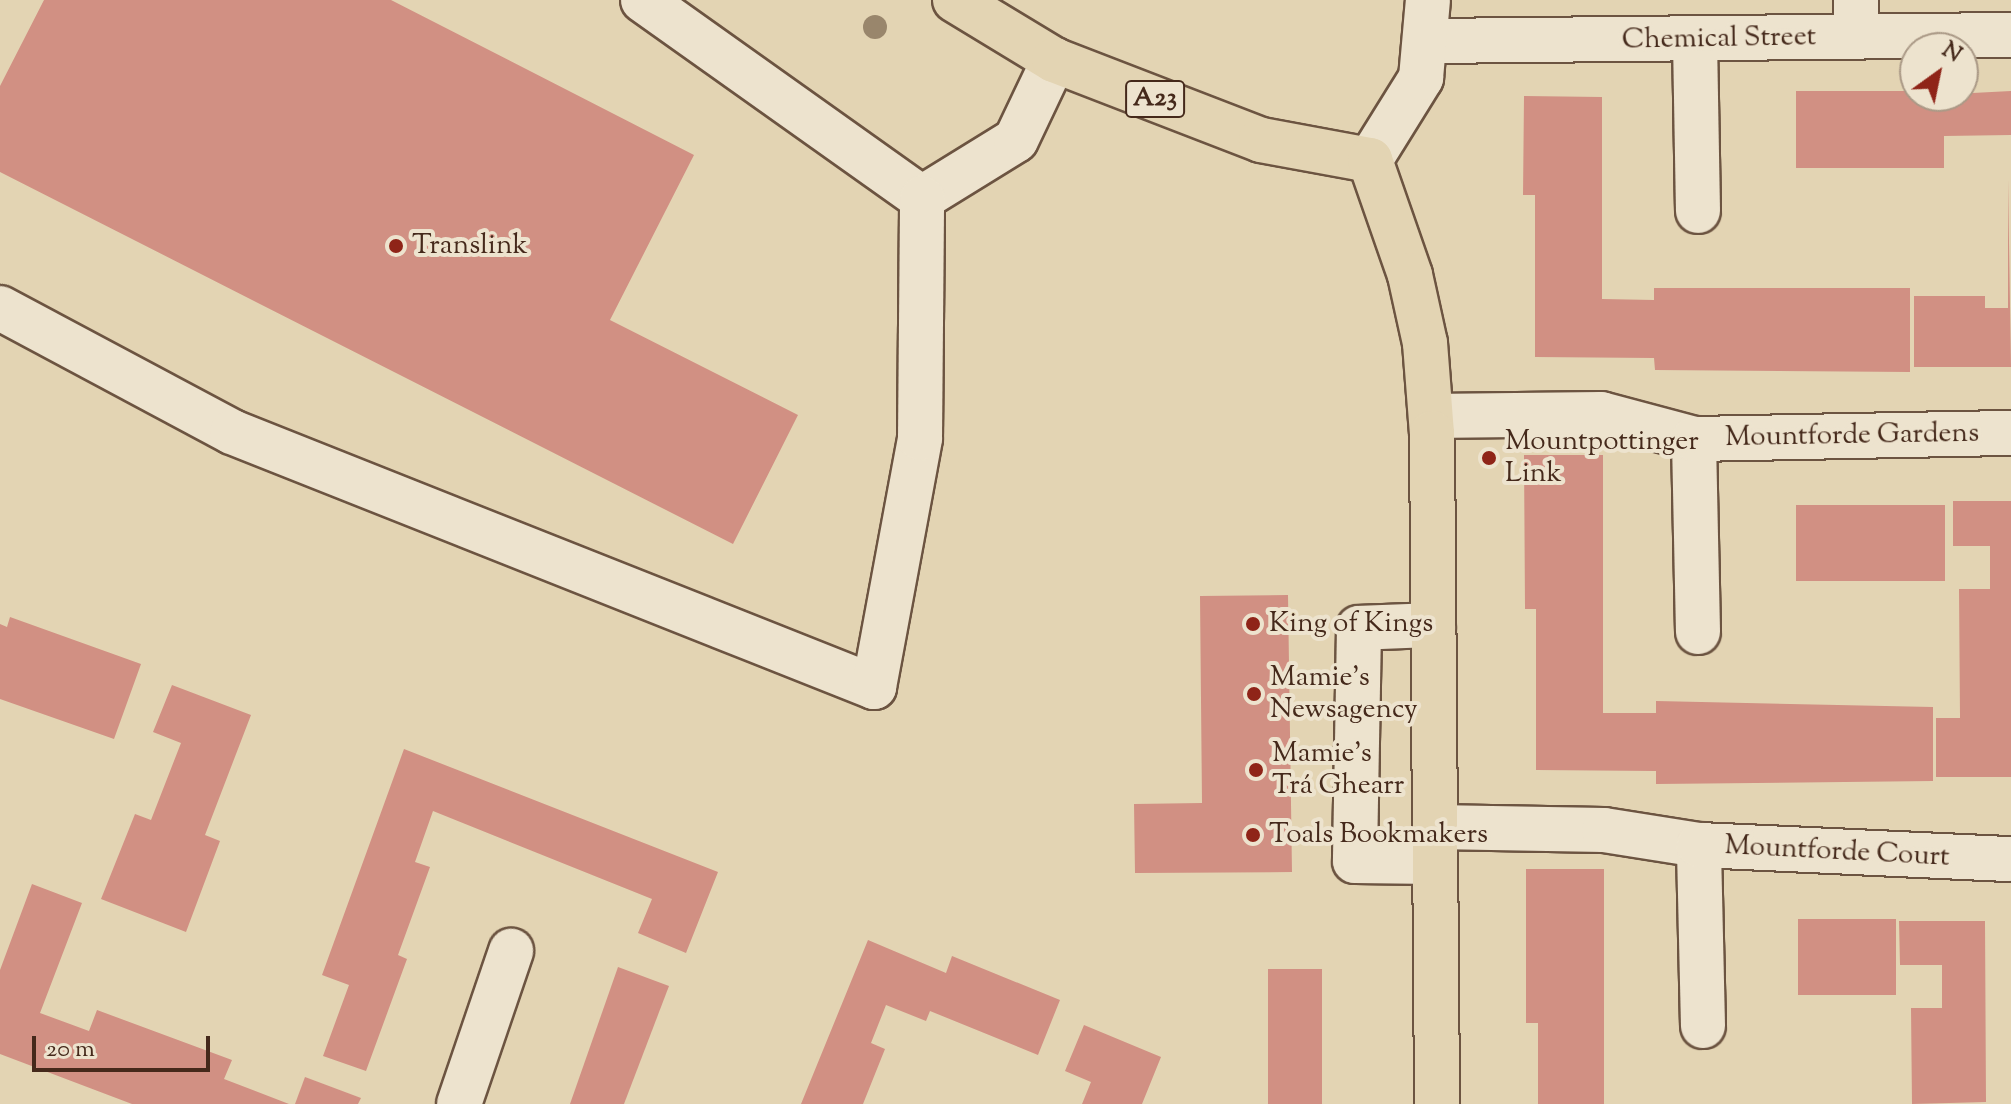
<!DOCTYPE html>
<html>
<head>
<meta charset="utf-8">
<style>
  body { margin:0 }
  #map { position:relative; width:2011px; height:1104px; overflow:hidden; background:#e3d4b3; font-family:"Sorts Mill Goudy",serif }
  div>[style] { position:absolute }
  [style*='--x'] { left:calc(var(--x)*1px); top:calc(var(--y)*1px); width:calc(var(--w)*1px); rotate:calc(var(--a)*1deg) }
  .building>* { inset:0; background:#d19083; transform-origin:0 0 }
  .roads { filter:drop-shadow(2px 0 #6c5441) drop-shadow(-2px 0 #6c5441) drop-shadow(0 2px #6c5441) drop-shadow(0 -2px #6c5441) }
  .minor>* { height:44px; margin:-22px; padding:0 22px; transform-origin:22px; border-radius:22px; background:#ede3ce }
  .major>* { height:44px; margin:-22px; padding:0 22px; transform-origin:22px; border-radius:22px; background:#e3d4b3 }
  .trees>* { width:24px; height:24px; margin:-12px; border-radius:50%; background:#99866c }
  .dots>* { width:22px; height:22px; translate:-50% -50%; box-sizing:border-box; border:4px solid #ede3ce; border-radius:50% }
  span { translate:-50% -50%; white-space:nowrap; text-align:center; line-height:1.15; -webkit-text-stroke:8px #ede3ce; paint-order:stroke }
  .shield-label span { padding:2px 6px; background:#ede3ce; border:2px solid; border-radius:6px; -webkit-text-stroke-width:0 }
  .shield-label { font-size:26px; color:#45291b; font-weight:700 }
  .street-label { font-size:28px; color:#45291b }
  .poi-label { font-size:28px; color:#45291b }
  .left { translate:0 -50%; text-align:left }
  .north { position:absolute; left:1899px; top:32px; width:80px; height:80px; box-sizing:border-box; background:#ede3ce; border:2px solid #aa9986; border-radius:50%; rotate:33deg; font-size:22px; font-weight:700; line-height:32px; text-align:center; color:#45291b }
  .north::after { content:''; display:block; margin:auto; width:28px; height:36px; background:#8f2418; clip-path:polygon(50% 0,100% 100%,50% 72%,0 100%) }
  .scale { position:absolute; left:32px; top:1036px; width:178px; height:36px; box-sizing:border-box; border:4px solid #45291b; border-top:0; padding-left:10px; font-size:24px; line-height:28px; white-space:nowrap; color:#45291b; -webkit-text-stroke:6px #ede3ce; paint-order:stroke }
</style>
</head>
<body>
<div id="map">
  <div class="building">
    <i style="clip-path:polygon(44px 0,391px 0,694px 155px,610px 320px,798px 415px,733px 544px,0 172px,0 86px)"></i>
    <i style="clip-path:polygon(1796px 91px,1915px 91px,1915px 96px,2011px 91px,2011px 135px,1944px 136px,1944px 168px,1796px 168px)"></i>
    <i style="clip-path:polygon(1524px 96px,1602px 97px,1602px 299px,1654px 300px,1654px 288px,1910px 288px,1910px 372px,1655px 370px,1654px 358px,1535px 357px,1535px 195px,1523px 195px)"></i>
    <i style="clip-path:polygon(2008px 179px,2011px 367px,1914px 367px,1914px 296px,1985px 296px,1985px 308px,2008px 308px)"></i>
    <i style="clip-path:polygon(1524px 455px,1603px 455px,1603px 713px,1656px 713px,1656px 701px,1933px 707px,1933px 781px,1656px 784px,1656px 771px,1536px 770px,1536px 609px,1525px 609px)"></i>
    <i style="clip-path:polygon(1953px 501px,2011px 501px,2011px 777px,1936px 777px,1936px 718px,1960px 718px,1959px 589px,1990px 589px,1990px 546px,1953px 546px)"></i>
    <i style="left:1796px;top:505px;width:149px;height:76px"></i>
    <i style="clip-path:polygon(1288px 595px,1292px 872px,1135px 873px,1134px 804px,1202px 803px,1200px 596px)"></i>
    <i style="clip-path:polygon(10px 617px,141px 664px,114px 739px,0 699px,0 624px,7px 627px)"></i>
    <i style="clip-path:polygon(172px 685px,251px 715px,205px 835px,220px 841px,186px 932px,101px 899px,135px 814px,151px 820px,181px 743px,153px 732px)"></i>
    <i style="clip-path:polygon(404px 749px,718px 872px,686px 953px,638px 933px,652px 899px,433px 811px,415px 862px,430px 867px,398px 955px,407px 959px,366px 1071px,323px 1056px,349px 985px,322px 975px)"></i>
    <i style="clip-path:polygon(1526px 869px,1604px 869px,1604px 1104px,1538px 1104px,1538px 1023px,1526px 1023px)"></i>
    <i style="clip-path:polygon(32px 884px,82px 903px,40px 1013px,89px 1031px,97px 1010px,232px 1060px,224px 1079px,289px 1104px,132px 1104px,0 1054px,0 970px)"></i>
    <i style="left:1798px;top:919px;width:98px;height:76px"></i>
    <i style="clip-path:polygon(1899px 921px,1985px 921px,1986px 1102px,1912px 1104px,1911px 1008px,1942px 1008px,1942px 965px,1900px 965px)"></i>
    <i style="clip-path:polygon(868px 940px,946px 973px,952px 956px,1060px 1000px,1038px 1055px,930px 1011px,926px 1021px,886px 1005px,871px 1043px,885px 1049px,863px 1104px,801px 1104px)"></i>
    <i style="clip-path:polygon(618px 967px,669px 986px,624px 1104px,570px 1104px)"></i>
    <i style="left:1268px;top:969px;width:54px;height:135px"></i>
    <i style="clip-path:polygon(1084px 1025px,1161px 1057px,1142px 1104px,1082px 1104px,1091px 1082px,1065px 1071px)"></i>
    <i style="clip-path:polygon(305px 1077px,361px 1098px,358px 1104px,295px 1104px)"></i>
  </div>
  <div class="roads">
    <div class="minor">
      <i style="--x:643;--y:0;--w:342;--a:35.4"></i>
      <i style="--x:1856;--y:0;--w:36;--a:90"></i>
      <i style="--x:1695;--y:40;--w:171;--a:89"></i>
      <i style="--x:1428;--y:41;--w:583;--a:-0.59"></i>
      <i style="--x:1370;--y:160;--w:97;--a:-58.1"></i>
      <i style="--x:1421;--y:78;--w:78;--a:-84.9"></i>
      <i style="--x:922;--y:198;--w:110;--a:-31.7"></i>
      <i style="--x:1016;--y:140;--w:89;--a:-64.6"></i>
      <i style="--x:0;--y:308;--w:263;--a:28.1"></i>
      <i style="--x:232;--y:432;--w:691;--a:21.66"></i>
      <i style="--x:874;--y:687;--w:253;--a:-79.5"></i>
      <i style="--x:920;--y:438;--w:240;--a:-89.5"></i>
      <i style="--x:1431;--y:416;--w:170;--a:-0.7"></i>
      <i style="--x:1601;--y:414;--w:96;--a:15"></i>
      <i style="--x:1433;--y:625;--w:74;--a:177.7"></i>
      <i style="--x:1359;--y:628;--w:233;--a:91"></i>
      <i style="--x:1355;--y:861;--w:80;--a:0.7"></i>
      <i style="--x:1698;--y:632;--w:193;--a:-91.2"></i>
      <i style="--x:1694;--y:439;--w:317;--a:-1.1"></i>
      <i style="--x:1435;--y:827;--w:169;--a:1"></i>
      <i style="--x:1604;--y:830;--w:96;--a:9"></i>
      <i style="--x:1703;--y:1026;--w:181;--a:-91.3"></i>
      <i style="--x:1699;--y:845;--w:312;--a:2.6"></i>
      <i style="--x:459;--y:1104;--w:162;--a:-71.2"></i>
    </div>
    <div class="major">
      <i style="--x:955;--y:0;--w:116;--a:31.2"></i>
      <i style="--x:1054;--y:60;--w:222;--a:21.1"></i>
      <i style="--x:1261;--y:140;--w:111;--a:10.4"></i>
      <i style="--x:1370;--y:160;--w:122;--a:70.8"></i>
      <i style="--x:1410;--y:275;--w:70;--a:77.6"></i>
      <i style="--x:1425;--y:343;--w:90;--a:85.6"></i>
      <i style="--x:1432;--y:433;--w:671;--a:89.57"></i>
    </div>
  </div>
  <div class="trees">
    <i style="left:875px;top:27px"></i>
  </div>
  <div class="dots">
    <i style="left:396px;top:246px;background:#8f2418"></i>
    <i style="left:1489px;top:458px;background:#8f2418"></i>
    <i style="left:1253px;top:624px;background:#8f2418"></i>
    <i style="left:1254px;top:694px;background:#8f2418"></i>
    <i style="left:1256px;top:770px;background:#8f2418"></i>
    <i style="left:1253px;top:835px;background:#8f2418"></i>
  </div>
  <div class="shield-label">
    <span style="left:1155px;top:99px">A23</span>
  </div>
  <div class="street-label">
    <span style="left:1719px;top:39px;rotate:-1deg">Chemical Street</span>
    <span style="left:1852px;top:436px;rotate:-1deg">Mountforde Gardens</span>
    <span style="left:1837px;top:852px;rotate:3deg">Mountforde Court</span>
  </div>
  <div class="poi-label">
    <span class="left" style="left:412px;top:246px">Translink</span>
    <span class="left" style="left:1505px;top:458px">Mountpottinger<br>Link</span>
    <span class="left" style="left:1269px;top:624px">King of Kings</span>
    <span class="left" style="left:1270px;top:694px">Mamie's<br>Newsagency</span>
    <span class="left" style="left:1272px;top:770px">Mamie's<br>Trá Ghearr</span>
    <span class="left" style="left:1269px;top:835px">Toals Bookmakers</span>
  </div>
  <div class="north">N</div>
  <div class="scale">20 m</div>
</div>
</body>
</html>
